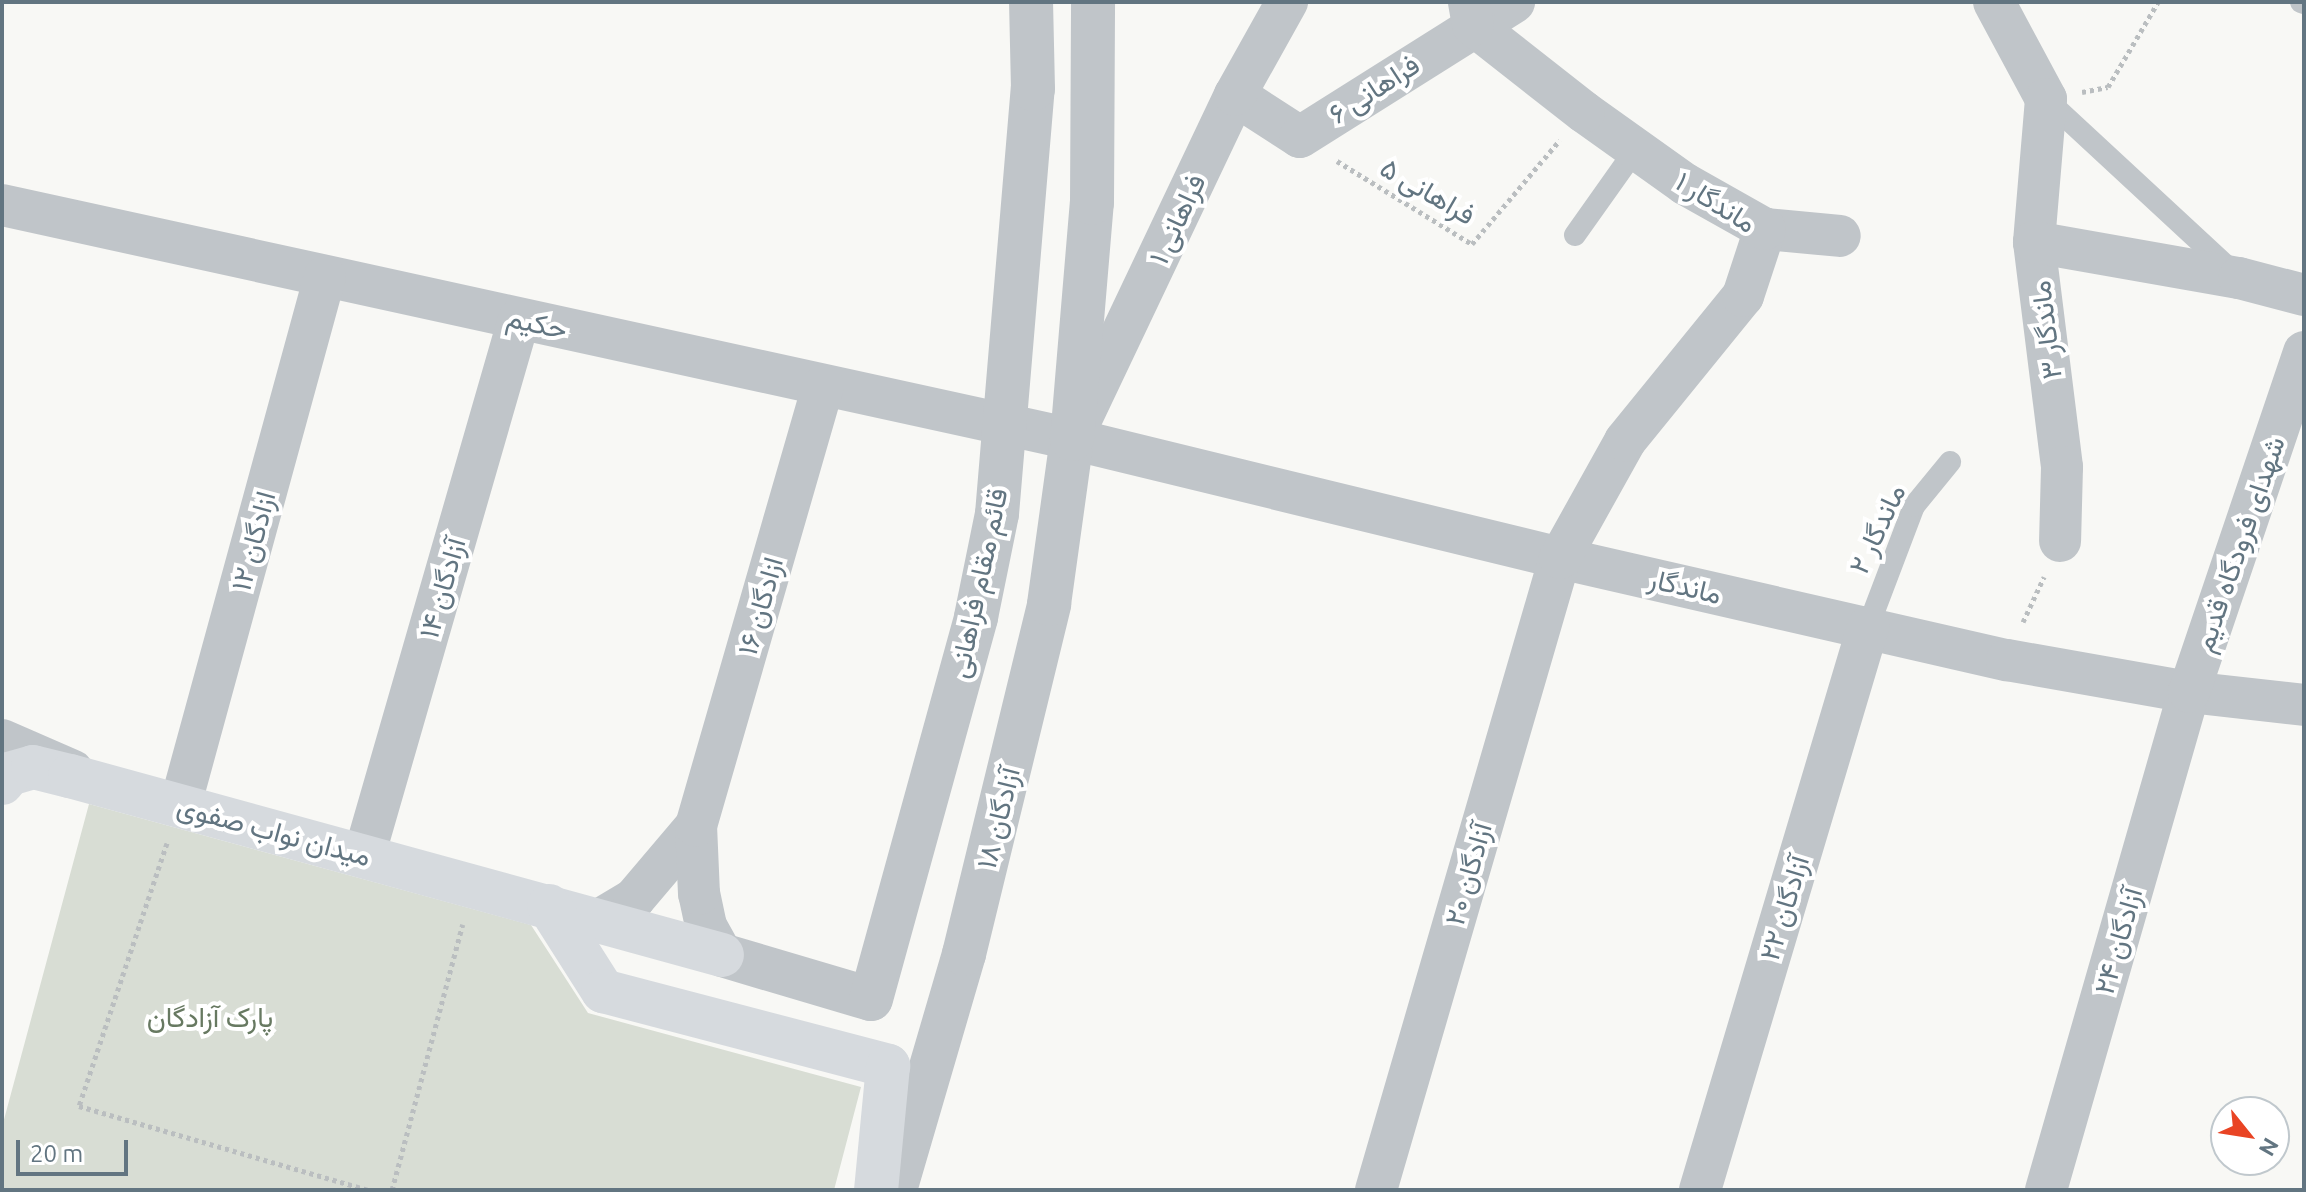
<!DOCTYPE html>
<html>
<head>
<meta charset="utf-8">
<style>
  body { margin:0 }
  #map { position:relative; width:2306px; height:1192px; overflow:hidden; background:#f8f8f5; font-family:Ubuntu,Vazirmatn,sans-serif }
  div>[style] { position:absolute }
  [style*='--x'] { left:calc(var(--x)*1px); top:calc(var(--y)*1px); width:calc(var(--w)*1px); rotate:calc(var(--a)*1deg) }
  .green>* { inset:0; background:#d8ddd4 }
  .path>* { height:5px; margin-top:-2.5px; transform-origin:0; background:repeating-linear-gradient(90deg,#babec0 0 4px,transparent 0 8px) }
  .service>* { height:22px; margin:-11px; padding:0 11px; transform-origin:11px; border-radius:11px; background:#c0c5c9 }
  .minor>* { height:42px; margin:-21px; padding:0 21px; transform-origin:21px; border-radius:21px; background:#c0c5c9 }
  .tertiary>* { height:44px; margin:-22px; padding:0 22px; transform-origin:22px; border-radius:22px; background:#c0c5c9 }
  .secondary>* { height:44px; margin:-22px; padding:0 22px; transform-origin:22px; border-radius:22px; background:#d6dade }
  span { translate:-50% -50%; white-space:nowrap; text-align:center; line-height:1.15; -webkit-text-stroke:8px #fff; paint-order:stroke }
  .street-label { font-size:28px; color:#627581 }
  .park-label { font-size:28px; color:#677961 }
  .frame { position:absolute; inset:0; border:4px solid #627581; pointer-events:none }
  .north { position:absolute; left:2210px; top:1096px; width:80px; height:80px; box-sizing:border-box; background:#fff; border:2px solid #c0c8cd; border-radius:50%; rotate:120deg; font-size:22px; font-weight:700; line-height:32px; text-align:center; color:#627581 }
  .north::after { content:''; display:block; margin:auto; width:28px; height:36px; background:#e94424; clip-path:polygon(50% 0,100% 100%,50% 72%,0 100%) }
  .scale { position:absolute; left:16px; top:1140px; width:112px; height:36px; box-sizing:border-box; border:4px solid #627581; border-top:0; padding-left:10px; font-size:24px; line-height:28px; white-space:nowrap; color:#627581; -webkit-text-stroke:6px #fff; paint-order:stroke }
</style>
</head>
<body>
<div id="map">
  <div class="green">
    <i style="clip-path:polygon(89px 804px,531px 925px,588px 1013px,861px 1087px,834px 1190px,2px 1190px,2px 1127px)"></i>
  </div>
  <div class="path">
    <i style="--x:2082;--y:92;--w:26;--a:-11"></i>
    <i style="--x:2108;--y:87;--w:99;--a:-59.5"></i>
    <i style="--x:1337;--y:161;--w:158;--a:31.6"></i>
    <i style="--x:1472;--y:244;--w:136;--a:-49.8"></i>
    <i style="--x:2023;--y:622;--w:50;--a:-65"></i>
    <i style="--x:167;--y:843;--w:277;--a:108.5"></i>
    <i style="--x:79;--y:1106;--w:301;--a:16.2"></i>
    <i style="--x:392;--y:1190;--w:275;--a:-75.1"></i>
  </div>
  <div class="service">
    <i style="--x:2301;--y:2;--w:3;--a:18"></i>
    <i style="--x:2046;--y:99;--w:255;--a:42.8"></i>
    <i style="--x:1575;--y:235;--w:105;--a:-54.7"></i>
    <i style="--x:1868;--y:627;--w:129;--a:-69.2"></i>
    <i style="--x:1914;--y:506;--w:57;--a:-50.7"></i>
  </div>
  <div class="minor">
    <i style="--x:1994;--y:2;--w:110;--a:61.8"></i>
    <i style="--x:2046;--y:99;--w:144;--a:94.8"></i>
    <i style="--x:2034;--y:242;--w:227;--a:82.9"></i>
    <i style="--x:2062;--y:467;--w:74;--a:91.5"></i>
    <i style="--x:1235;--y:95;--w:77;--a:32.9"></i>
    <i style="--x:1300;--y:137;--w:253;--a:-32.2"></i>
    <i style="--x:2;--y:205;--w:1095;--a:12.34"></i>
    <i style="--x:1072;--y:439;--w:502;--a:13.7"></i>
    <i style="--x:1560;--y:558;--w:458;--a:12.9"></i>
    <i style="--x:2007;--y:660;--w:185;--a:10"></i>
    <i style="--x:2189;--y:692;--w:116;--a:6.4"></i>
    <i style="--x:1765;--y:229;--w:75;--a:5.3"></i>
    <i style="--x:2034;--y:242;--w:208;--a:10"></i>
    <i style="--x:2239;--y:278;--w:67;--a:14.7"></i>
    <i style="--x:1074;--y:434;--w:375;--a:-64.6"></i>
    <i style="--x:1235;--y:95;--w:107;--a:-60.8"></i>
    <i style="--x:2;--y:740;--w:77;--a:23.6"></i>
    <i style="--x:180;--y:806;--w:549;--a:-74.7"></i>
    <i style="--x:364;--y:856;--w:559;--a:-73.9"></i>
    <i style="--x:599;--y:920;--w:41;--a:-31"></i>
    <i style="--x:634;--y:899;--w:96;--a:-49.7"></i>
    <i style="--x:722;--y:955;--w:33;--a:-119"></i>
    <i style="--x:706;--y:926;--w:33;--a:-102"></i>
    <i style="--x:699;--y:894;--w:68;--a:-92.5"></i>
    <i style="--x:696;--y:826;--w:458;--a:-73.9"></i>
    <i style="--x:1376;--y:1190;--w:658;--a:-73.77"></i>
    <i style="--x:1560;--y:558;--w:134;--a:-60.9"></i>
    <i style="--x:1625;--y:441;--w:187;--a:-50.9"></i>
    <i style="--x:1743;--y:296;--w:71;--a:-71.8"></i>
    <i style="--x:1765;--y:229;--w:92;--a:-150.6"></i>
    <i style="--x:1685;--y:184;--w:124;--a:-144.5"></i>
    <i style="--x:1584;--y:112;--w:141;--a:-141.9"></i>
    <i style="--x:1473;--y:25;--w:23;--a:-100"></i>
    <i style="--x:1700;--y:1190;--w:588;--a:-73.38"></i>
    <i style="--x:2046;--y:1190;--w:518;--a:-73.98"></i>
    <i style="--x:2189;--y:692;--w:359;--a:-71.3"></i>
  </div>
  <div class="tertiary">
    <i style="--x:722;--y:955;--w:155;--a:16.5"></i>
    <i style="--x:871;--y:999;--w:396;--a:-74.6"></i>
    <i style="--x:976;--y:617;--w:105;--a:-78.5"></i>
    <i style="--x:997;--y:514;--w:427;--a:-85.2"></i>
    <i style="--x:1033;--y:89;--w:87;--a:-91.3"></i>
    <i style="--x:895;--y:1190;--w:246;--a:-73.7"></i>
    <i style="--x:964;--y:954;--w:360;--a:-76.3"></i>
    <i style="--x:1049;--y:604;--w:167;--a:-82.1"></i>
    <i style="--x:1072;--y:439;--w:237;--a:-85.2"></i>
    <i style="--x:1092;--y:203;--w:201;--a:-89.7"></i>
  </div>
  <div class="secondary">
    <i style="--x:2;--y:783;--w:11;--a:-52"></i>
    <i style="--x:9;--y:774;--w:25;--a:-16"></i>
    <i style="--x:33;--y:767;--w:38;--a:14"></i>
    <i style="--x:70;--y:776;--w:676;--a:15.35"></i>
    <i style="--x:549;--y:906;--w:101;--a:57.6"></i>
    <i style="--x:603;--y:991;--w:295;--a:14.7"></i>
    <i style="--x:888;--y:1066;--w:125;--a:95.5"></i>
  </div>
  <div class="street-label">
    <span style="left:1374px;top:89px;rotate:-33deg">فراهانی ۶</span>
    <span style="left:1428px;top:191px;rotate:30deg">فراهانی ۵</span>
    <span style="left:1716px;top:202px;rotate:32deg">ماندگار ۱</span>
    <span style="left:1177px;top:219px;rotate:-65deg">فراهانی ۱</span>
    <span style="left:537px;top:323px;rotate:12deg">حکیم</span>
    <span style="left:2046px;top:330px;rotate:-97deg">ماندگار ۳</span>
    <span style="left:1877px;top:529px;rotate:-65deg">ماندگار ۲</span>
    <span style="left:253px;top:541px;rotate:-75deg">ازادگان ۱۲</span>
    <span style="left:2239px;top:544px;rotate:-71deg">شهدای فرودگاه قدیم</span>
    <span style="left:978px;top:583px;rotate:-78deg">قائم مقام فراهانی</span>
    <span style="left:1685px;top:586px;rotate:13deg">ماندگار</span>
    <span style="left:442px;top:588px;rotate:-74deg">آزادگان ۱۴</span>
    <span style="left:760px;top:606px;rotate:-74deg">ازادگان ۱۶</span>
    <span style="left:998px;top:818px;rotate:-76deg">آزادگان ۱۸</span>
    <span style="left:274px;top:831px;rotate:15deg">میدان نواب صفوی</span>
    <span style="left:1468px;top:874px;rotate:-74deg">آزادگان ۲۰</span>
    <span style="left:1784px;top:908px;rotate:-73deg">آزادگان ۲۲</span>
    <span style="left:2118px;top:941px;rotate:-74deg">آزادگان ۲۴</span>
  </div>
  <div class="park-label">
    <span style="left:210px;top:1017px">پارک آزادگان</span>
  </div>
  <div class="frame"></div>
  <div class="north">N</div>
  <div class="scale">20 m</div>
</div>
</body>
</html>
